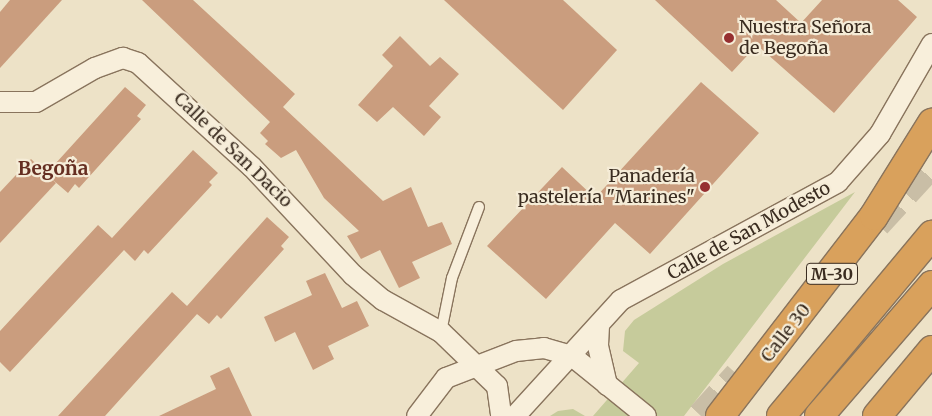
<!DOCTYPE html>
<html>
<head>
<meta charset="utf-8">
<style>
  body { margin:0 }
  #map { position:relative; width:932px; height:416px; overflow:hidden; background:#ede2c7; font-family:Merriweather,serif }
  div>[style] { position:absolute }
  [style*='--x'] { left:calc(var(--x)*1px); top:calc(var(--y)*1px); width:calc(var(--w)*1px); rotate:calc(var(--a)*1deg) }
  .green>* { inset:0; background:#c6cb9b }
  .building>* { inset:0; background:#ca9d7e }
  .highway-tunnel>* { height:28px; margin-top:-14px; transform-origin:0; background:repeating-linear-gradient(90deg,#c9bea6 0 28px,transparent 0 42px) }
  .roads { filter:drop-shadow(1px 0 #89745d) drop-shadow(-1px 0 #89745d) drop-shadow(0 1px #89745d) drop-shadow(0 -1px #89745d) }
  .lane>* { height:10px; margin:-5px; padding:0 5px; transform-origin:5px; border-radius:5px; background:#f8efdb }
  .street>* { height:20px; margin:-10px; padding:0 10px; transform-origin:10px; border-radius:10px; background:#f8efdb }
  .highway>* { height:28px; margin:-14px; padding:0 14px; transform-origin:14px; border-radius:14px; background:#d9a15c }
  .dots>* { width:14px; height:14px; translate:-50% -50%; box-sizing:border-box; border:2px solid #f5ecd7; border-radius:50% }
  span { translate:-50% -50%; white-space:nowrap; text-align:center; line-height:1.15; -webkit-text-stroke:4.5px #f5ecd7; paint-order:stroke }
  .shield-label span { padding:1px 4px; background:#f5ecd7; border:1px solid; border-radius:4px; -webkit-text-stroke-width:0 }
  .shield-label { font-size:16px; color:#3a2c20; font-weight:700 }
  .poi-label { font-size:18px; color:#3a2c20 }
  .left { translate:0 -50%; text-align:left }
  .right { translate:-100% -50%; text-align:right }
  .street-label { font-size:18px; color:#3a2c20 }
  .neighbourhood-label { font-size:19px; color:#652e21; font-weight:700 }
</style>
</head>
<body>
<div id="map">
  <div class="green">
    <i style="clip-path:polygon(855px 192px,684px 416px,593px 416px,639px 363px,623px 351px,625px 331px,634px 320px,723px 264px)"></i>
    <i style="clip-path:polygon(573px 409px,585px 416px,550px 416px,558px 411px)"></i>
  </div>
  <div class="building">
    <i style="clip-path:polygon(10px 0,62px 0,0 68px,0 12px)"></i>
    <i style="clip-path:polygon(142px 0,193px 0,295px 94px,283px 107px,330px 151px,383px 201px,411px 187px,428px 227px,442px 222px,452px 244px,412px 262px,420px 278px,399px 288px,380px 250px,361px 259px,347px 236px,359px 231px,324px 198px,296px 150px,281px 158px,265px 144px,268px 141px,260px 133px,270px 122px)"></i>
    <i style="clip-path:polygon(444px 0,563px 0,617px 50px,563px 110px)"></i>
    <i style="clip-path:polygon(655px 0,776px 0,801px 23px,822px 0,898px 0,917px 17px,834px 113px,757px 45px,732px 72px)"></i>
    <i style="clip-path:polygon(400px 36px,430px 66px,440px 57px,459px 74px,429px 106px,441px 117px,424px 136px,393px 107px,377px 122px,358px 105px,393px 66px,382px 55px)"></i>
    <i style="clip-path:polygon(701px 82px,759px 133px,650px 254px,615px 223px,546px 299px,487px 246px,562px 167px,595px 198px)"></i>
    <i style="clip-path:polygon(125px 87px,146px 105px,137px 116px,141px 119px,79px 188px,75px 184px,68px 193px,46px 174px)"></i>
    <i style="clip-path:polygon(193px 150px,218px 173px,209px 182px,212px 185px,148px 254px,144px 250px,135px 261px,124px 250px,10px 372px,0 362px,0 331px,98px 225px,112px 238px)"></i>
    <i style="clip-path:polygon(31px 159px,56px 183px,0 243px,0 192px)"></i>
    <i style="clip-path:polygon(267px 217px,289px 237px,281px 246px,284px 249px,221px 319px,217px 315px,209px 324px,191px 309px,197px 314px,105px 416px,58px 416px,172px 292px,187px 306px)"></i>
    <i style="clip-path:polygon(325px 273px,342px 308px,357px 301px,369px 326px,328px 346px,334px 359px,313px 370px,295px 332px,275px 342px,264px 317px,312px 295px,306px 281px)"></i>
    <i style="clip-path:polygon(229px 367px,252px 416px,159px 416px,216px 389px,210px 376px)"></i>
  </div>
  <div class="highway-tunnel">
    <i style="--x:877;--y:224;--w:81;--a:-47.5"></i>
    <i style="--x:701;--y:416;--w:55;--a:-47.9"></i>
  </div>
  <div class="roads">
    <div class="lane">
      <i style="--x:441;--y:332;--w:55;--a:-78.5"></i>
      <i style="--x:452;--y:278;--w:76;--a:-69.2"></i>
    </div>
    <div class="street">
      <i style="--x:0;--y:102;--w:36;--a:0"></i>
      <i style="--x:36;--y:102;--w:68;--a:-30"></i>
      <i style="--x:95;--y:68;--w:30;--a:-20"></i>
      <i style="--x:123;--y:58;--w:16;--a:18"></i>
      <i style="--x:138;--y:63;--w:154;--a:42.4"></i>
      <i style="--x:252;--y:167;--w:148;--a:46.9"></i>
      <i style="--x:353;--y:275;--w:39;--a:40"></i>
      <i style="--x:383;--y:300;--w:66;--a:28.9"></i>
      <i style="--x:441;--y:332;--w:78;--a:44"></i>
      <i style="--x:497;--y:386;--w:30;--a:82"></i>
      <i style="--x:599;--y:326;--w:20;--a:93"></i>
      <i style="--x:598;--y:346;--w:40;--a:77"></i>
      <i style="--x:417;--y:416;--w:48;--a:-52.7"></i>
      <i style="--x:446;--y:378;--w:75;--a:-21.1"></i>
      <i style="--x:516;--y:351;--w:28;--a:-6"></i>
      <i style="--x:544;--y:348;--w:29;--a:16"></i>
      <i style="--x:572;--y:356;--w:95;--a:39"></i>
      <i style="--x:515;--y:416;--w:157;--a:-47.6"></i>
      <i style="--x:621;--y:300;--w:247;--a:-28.5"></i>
      <i style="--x:838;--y:182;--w:64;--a:-48.8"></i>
      <i style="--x:880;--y:134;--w:104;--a:-60"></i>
    </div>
    <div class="highway">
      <i style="--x:720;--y:416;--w:252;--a:-52.4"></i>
      <i style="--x:874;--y:216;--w:110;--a:-58.1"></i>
      <i style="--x:781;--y:416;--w:236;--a:-50.2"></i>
      <i style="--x:819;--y:416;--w:173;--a:-49.2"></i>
      <i style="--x:877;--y:416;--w:86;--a:-50.2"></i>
    </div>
  </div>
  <div class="dots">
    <i style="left:729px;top:38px;background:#962f30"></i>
    <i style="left:705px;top:187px;background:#962f30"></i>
  </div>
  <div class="shield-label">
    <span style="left:832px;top:274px">M-30</span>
  </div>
  <div class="poi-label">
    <span class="left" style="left:739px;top:38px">Nuestra Señora<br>de Begoña</span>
    <span class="right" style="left:695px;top:187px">Panadería<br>pastelería "Marines"</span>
  </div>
  <div class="street-label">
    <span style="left:233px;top:150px;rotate:44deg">Calle de San Dacio</span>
    <span style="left:749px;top:231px;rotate:-29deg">Calle de San Modesto</span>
    <span style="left:786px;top:333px;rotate:-52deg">Calle 30</span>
  </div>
  <div class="neighbourhood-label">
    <span style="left:53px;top:169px">Begoña</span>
  </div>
</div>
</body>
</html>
